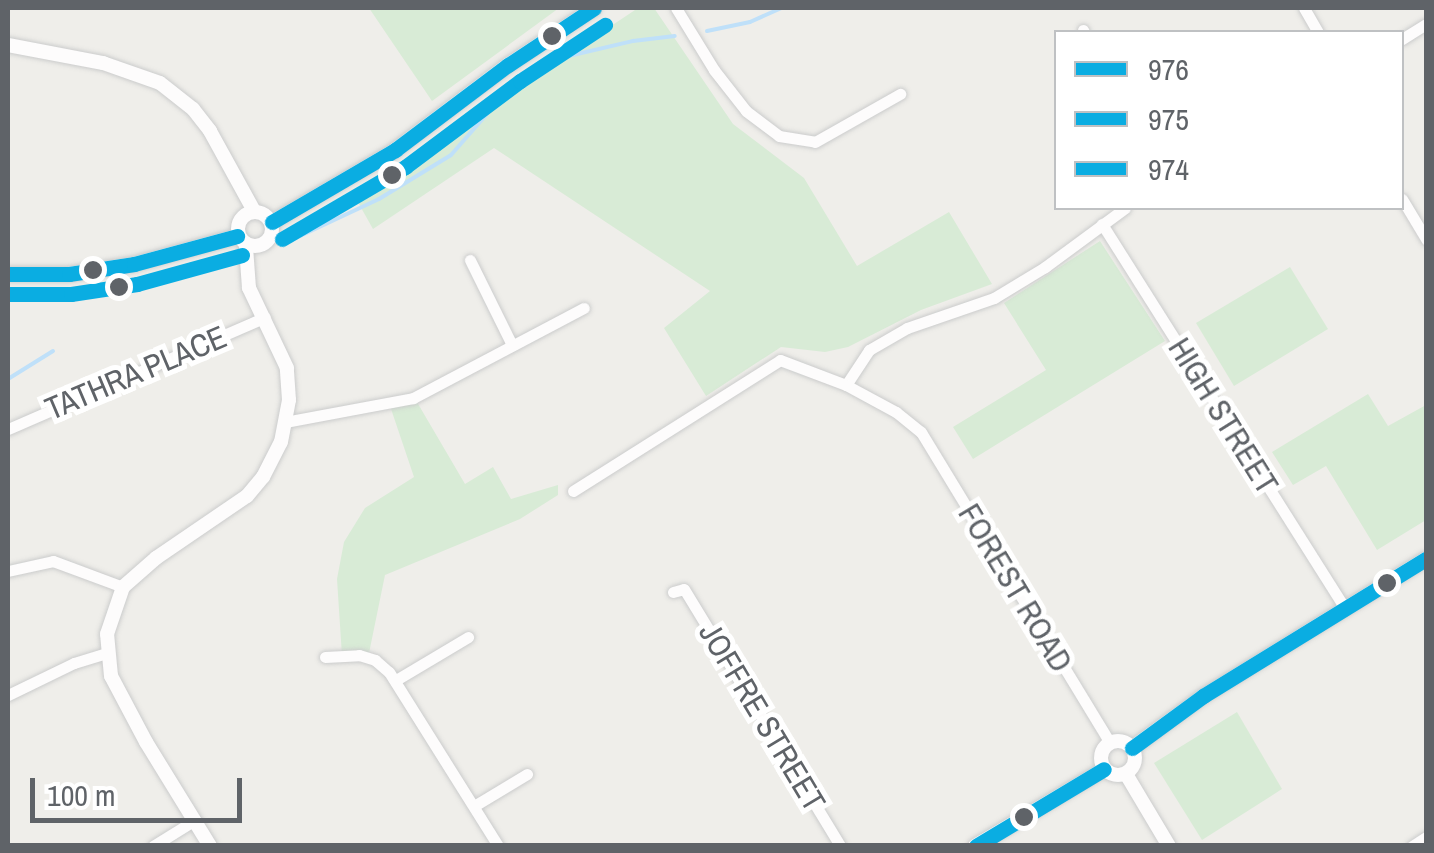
<!DOCTYPE html>
<html>
<head>
<meta charset="utf-8">
<style>
  body { margin:0 }
  #map { position:relative; width:1434px; height:853px; overflow:hidden; background:#efeeea; font-family:"Archivo Narrow",sans-serif }
  div>[style] { position:absolute }
  .green>* { inset:0; background:#d8ebd6 }
  .stream>* { height:4px; margin:-2px; padding:0 2px; transform-origin:2px; border-radius:2px; background:#bfe0f9 }
  .roads { filter:drop-shadow(0 0 2px #cbcccc) drop-shadow(0 0 2px #cbcccc) }
  .minor>* { height:11px; margin:-5.5px; padding:0 5.5px; transform-origin:5.5px; border-radius:5.5px; background:#fdfcfc }
  .tertiary>* { height:14px; margin:-7px; padding:0 7px; transform-origin:7px; border-radius:7px; background:#fdfcfc }
  .tertiary>.ring { margin:-7px; padding:0; box-sizing:content-box; background:none; border:14px solid #fdfcfc; border-radius:50% }
  .bus-1>* { height:15px; margin:-7.5px; padding:0 7.5px; transform-origin:7.5px; border-radius:7.5px; background:#0aade2 }
  .bus-2>* { height:15px; margin:-7.5px; padding:0 7.5px; transform-origin:7.5px; border-radius:7.5px; background:#0aade2 }
  .bus-3>* { height:15px; margin:-7.5px; padding:0 7.5px; transform-origin:7.5px; border-radius:7.5px; background:#0aade2 }
  .dots>* { width:28px; height:28px; translate:-50% -50%; box-sizing:border-box; border:5px solid #fff; border-radius:50% }
  span { translate:-50% -50%; white-space:nowrap; text-align:center; line-height:1.15; -webkit-text-stroke:10px #fff; paint-order:stroke }
  .street-label { font-size:32px; color:#5f6368 }
  .frame { position:absolute; inset:0; border:10px solid #5f6368; pointer-events:none }
  .legend { position:absolute; left:1054px; top:30px; width:350px; height:180px; box-sizing:border-box; background:#fff; border:2px solid #bfc1c3; margin:0; padding:12px 18px; list-style:none; font-size:30px; color:#5f6368 }
  .legend li { display:flex; align-items:center; gap:20px; height:50px }
  .legend b { width:50px; border:2px solid #bfc1c3 }
  .scale { position:absolute; left:30px; top:778px; width:212px; height:45px; box-sizing:border-box; border:5px solid #5f6368; border-top:0; padding-left:12px; font-size:30px; line-height:35px; white-space:nowrap; color:#5f6368; -webkit-text-stroke:8px #fff; paint-order:stroke }
</style>
</head>
<body>
<div id="map">
  <div class="green">
    <i style="clip-path:polygon(369px 8px,559px 8px,432px 101px)"></i>
    <i style="clip-path:polygon(638px 8px,654px 8px,733px 124px,804px 178px,857px 266px,949px 212px,992px 284px,921px 310px,848px 347px,825px 352px,781px 347px,706px 396px,664px 328px,710px 291px,494px 148px,373px 229px,355px 197px)"></i>
    <i style="clip-path:polygon(1100px 241px,1165px 341px,973px 459px,953px 427px,1046px 370px,1004px 303px)"></i>
    <i style="clip-path:polygon(1290px 267px,1328px 329px,1234px 386px,1196px 323px)"></i>
    <i style="clip-path:polygon(1368px 394px,1388px 426px,1426px 405px,1426px 520px,1377px 550px,1326px 466px,1293px 485px,1272px 452px)"></i>
    <i style="clip-path:polygon(414px 397px,465px 484px,493px 467px,511px 499px,558px 485px,558px 495px,520px 519px,385px 575px,368px 658px,342px 656px,337px 579px,344px 542px,365px 508px,414px 477px,389px 403px)"></i>
    <i style="clip-path:polygon(1237px 712px,1282px 789px,1202px 840px,1154px 763px)"></i>
  </div>
  <div class="stream">
    <i style="left:707px;top:31px;width:44px;rotate:-11.8deg"></i>
    <i style="left:750px;top:22px;width:35px;rotate:-24deg"></i>
    <i style="left:283px;top:244px;width:106px;rotate:-25.1deg"></i>
    <i style="left:379px;top:199px;width:84px;rotate:-31.4deg"></i>
    <i style="left:451px;top:155px;width:108px;rotate:-48.8deg"></i>
    <i style="left:522px;top:74px;width:20px;rotate:-33deg"></i>
    <i style="left:539px;top:63px;width:97px;rotate:-13.2deg"></i>
    <i style="left:633px;top:41px;width:42px;rotate:-6.8deg"></i>
    <i style="left:8px;top:379px;width:53px;rotate:-31.9deg"></i>
  </div>
  <div class="roads">
    <div class="minor">
      <i style="left:676px;top:8px;width:73px;rotate:58.5deg"></i>
      <i style="left:714px;top:70px;width:52px;rotate:52deg"></i>
      <i style="left:746px;top:111px;width:41px;rotate:37.1deg"></i>
      <i style="left:779px;top:136px;width:36px;rotate:9deg"></i>
      <i style="left:815px;top:142px;width:98px;rotate:-29.5deg"></i>
      <i style="left:1304px;top:8px;width:28px;rotate:60deg"></i>
      <i style="left:1083px;top:30px;width:2px;rotate:63deg"></i>
      <i style="left:1402px;top:39px;width:28px;rotate:-32deg"></i>
      <i style="left:1402px;top:199px;width:47px;rotate:59deg"></i>
      <i style="left:1102px;top:224px;width:454px;rotate:57.7deg"></i>
      <i style="left:470px;top:260px;width:95px;rotate:63.7deg"></i>
      <i style="left:846px;top:385px;width:42px;rotate:-56.7deg"></i>
      <i style="left:869px;top:350px;width:44px;rotate:-30.1deg"></i>
      <i style="left:907px;top:328px;width:92px;rotate:-19deg"></i>
      <i style="left:994px;top:298px;width:60px;rotate:-31.3deg"></i>
      <i style="left:1045px;top:267px;width:99px;rotate:-36.4deg"></i>
      <i style="left:285px;top:422px;width:130px;rotate:-10.6deg"></i>
      <i style="left:413px;top:398px;width:193px;rotate:-27.8deg"></i>
      <i style="left:8px;top:429px;width:280px;rotate:-23.5deg"></i>
      <i style="left:573px;top:491px;width:245px;rotate:-32.3deg"></i>
      <i style="left:780px;top:360px;width:71px;rotate:20.7deg"></i>
      <i style="left:846px;top:385px;width:57px;rotate:28.4deg"></i>
      <i style="left:896px;top:412px;width:32px;rotate:39deg"></i>
      <i style="left:921px;top:432px;width:364px;rotate:58.7deg"></i>
      <i style="left:8px;top:571px;width:46px;rotate:-12.5deg"></i>
      <i style="left:53px;top:561px;width:75px;rotate:20.4deg"></i>
      <i style="left:673px;top:592px;width:11px;rotate:-15deg"></i>
      <i style="left:684px;top:589px;width:301px;rotate:58.7deg"></i>
      <i style="left:325px;top:657px;width:34px;rotate:-3deg"></i>
      <i style="left:359px;top:655px;width:17px;rotate:17deg"></i>
      <i style="left:375px;top:660px;width:18px;rotate:41deg"></i>
      <i style="left:389px;top:672px;width:205px;rotate:57.9deg"></i>
      <i style="left:396px;top:680px;width:84px;rotate:-30.8deg"></i>
      <i style="left:8px;top:695px;width:73px;rotate:-25.9deg"></i>
      <i style="left:74px;top:663px;width:34px;rotate:-17deg"></i>
      <i style="left:474px;top:806px;width:62px;rotate:-31.1deg"></i>
      <i style="left:153px;top:846px;width:49px;rotate:-31.8deg"></i>
      <i style="left:1412px;top:846px;width:17px;rotate:-33deg"></i>
    </div>
    <div class="tertiary">
      <i style="left:8px;top:45px;width:97px;rotate:10.7deg"></i>
      <i style="left:103px;top:63px;width:60px;rotate:19.3deg"></i>
      <i style="left:160px;top:83px;width:42px;rotate:38.2deg"></i>
      <i style="left:193px;top:109px;width:28px;rotate:52deg"></i>
      <i style="left:210px;top:131px;width:91px;rotate:61.2deg"></i>
      <i class="ring" style="left:238px;top:212px;width:20px;height:20px"></i>
      <i style="left:272px;top:222px;width:143px;rotate:-30.3deg"></i>
      <i style="left:395px;top:150px;width:141px;rotate:-37deg"></i>
      <i style="left:508px;top:65px;width:103px;rotate:-33.5deg"></i>
      <i style="left:8px;top:274px;width:61px"></i>
      <i style="left:69px;top:274px;width:66px;rotate:-8.7deg"></i>
      <i style="left:134px;top:264px;width:107px;rotate:-15.2deg"></i>
      <i class="ring" style="left:1101px;top:741px;width:20px;height:20px"></i>
      <i style="left:1132px;top:748px;width:88px;rotate:-36.2deg"></i>
      <i style="left:1203px;top:696px;width:262px;rotate:-31.6deg"></i>
      <i style="left:1126px;top:774px;width:84px;rotate:59.2deg"></i>
      <i style="left:210px;top:846px;width:122px;rotate:-121.6deg"></i>
      <i style="left:146px;top:742px;width:75px;rotate:-117.9deg"></i>
      <i style="left:111px;top:676px;width:42px;rotate:-95.4deg"></i>
      <i style="left:107px;top:634px;width:50px;rotate:-71.2deg"></i>
      <i style="left:123px;top:587px;width:44px;rotate:-41.3deg"></i>
      <i style="left:156px;top:558px;width:110px;rotate:-34.3deg"></i>
      <i style="left:247px;top:496px;width:25px;rotate:-50deg"></i>
      <i style="left:263px;top:477px;width:39px;rotate:-63deg"></i>
      <i style="left:281px;top:442px;width:43px;rotate:-79.2deg"></i>
      <i style="left:289px;top:400px;width:32px;rotate:-94deg"></i>
      <i style="left:287px;top:368px;width:89px;rotate:-115.4deg"></i>
      <i style="left:249px;top:288px;width:41px;rotate:-94.2deg"></i>
      <i style="left:975px;top:846px;width:150px;rotate:-30.8deg"></i>
    </div>
  </div>
  <div class="bus-1">
    <i style="left:272px;top:222px;width:143px;rotate:-30.3deg"></i>
    <i style="left:395px;top:150px;width:141px;rotate:-37deg"></i>
    <i style="left:508px;top:65px;width:103px;rotate:-33.5deg"></i>
    <i style="left:8px;top:274px;width:61px"></i>
    <i style="left:69px;top:274px;width:66px;rotate:-8.7deg"></i>
    <i style="left:134px;top:264px;width:107px;rotate:-15.2deg"></i>
  </div>
  <div class="bus-2">
    <i style="left:282px;top:239px;width:143px;rotate:-30.3deg"></i>
    <i style="left:405px;top:167px;width:144px;rotate:-36.8deg"></i>
    <i style="left:520px;top:81px;width:102px;rotate:-33.4deg"></i>
    <i style="left:8px;top:294px;width:63px"></i>
    <i style="left:71px;top:294px;width:67px;rotate:-8.6deg"></i>
    <i style="left:137px;top:284px;width:109px;rotate:-15.4deg"></i>
  </div>
  <div class="bus-3">
    <i style="left:1132px;top:748px;width:88px;rotate:-36.2deg"></i>
    <i style="left:1203px;top:696px;width:262px;rotate:-31.6deg"></i>
    <i style="left:976px;top:846px;width:149px;rotate:-31deg"></i>
  </div>
  <div class="dots">
    <i style="left:552px;top:36px;background:#5f6368"></i>
    <i style="left:392px;top:175px;background:#5f6368"></i>
    <i style="left:93px;top:270px;background:#5f6368"></i>
    <i style="left:119px;top:287px;background:#5f6368"></i>
    <i style="left:1387px;top:583px;background:#5f6368"></i>
    <i style="left:1024px;top:817px;background:#5f6368"></i>
  </div>
  <div class="street-label">
    <span style="left:136px;top:373px;rotate:-23deg">TATHRA PLACE</span>
    <span style="left:1223px;top:416px;rotate:58deg">HIGH STREET</span>
    <span style="left:1015px;top:588px;rotate:59deg">FOREST ROAD</span>
    <span style="left:762px;top:717px;rotate:59deg">JOFFRE STREET</span>
  </div>
  <div class="frame"></div>
  <ul class="legend">
  <li><b style="height:12px;background:#0aade2"></b>976</li>
  <li><b style="height:12px;background:#0aade2"></b>975</li>
  <li><b style="height:12px;background:#0aade2"></b>974</li>
  </ul>
  <div class="scale">100 m</div>
</div>
</body>
</html>
